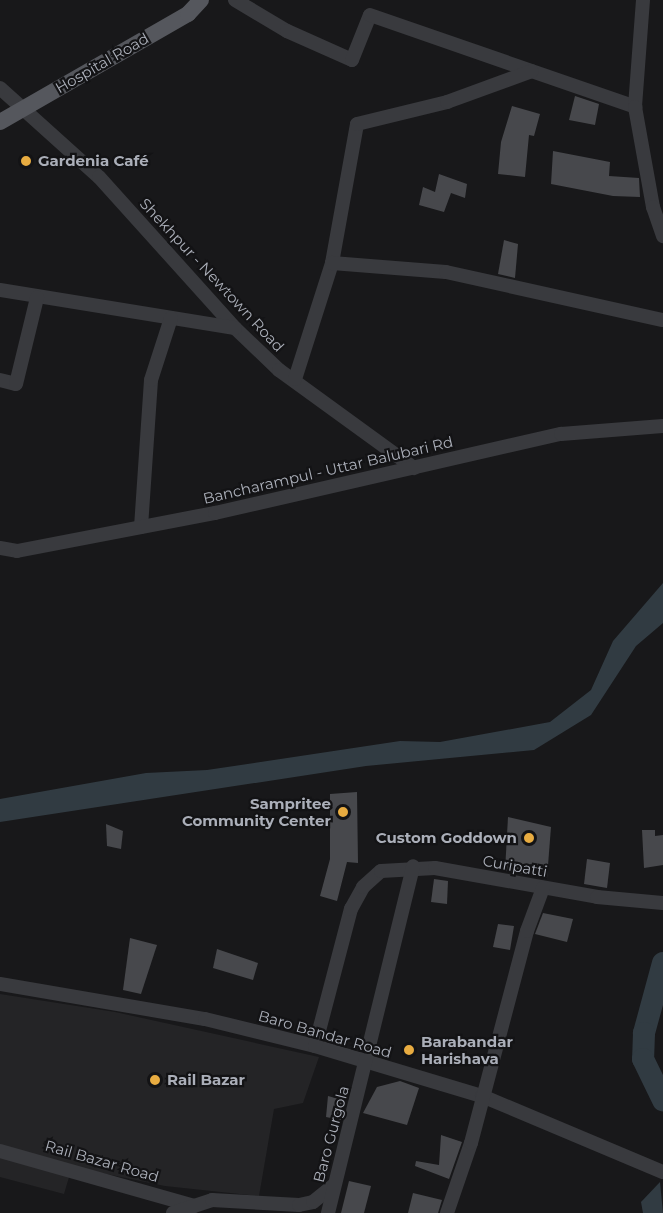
<!DOCTYPE html>
<html>
<head>
<meta charset="utf-8">
<style>
  body { margin:0 }
  #map { position:relative; width:663px; height:1213px; overflow:hidden; background:#18181a; font-family:Montserrat,sans-serif }
  div>[style] { position:absolute }
  .built>* { inset:0; background:#242426 }
  .water>* { inset:0; background:#313b42 }
  .river>* { height:22px; margin:-11px; padding:0 11px; transform-origin:11px; border-radius:11px; background:#313b42 }
  .building>* { inset:0; background:#47484c }
  .minor>* { height:14px; margin:-7px; padding:0 7px; transform-origin:7px; border-radius:7px; background:#393a3e }
  .major>* { height:16px; margin:-8px; padding:0 8px; transform-origin:8px; border-radius:8px; background:#55575d }
  .dots>* { width:16px; height:16px; translate:-50% -50%; box-sizing:border-box; border:3px solid #131315; border-radius:50% }
  span { translate:-50% -50%; white-space:nowrap; text-align:center; line-height:1.15; -webkit-text-stroke:4.5px #131315; paint-order:stroke }
  .street-label { font-size:15px; color:#abafb9 }
  .poi-label { font-size:15px; color:#abafb9; font-weight:700 }
  .left { translate:0 -50%; text-align:left }
  .right { translate:-100% -50%; text-align:right }
</style>
</head>
<body>
<div id="map">
  <div class="built">
    <i style="clip-path:polygon(0 994px,115px 1012px,319px 1057px,303px 1103px,274px 1109px,259px 1196px,165px 1186px,72px 1167px,64px 1194px,0 1177px)"></i>
  </div>
  <div class="water">
    <i style="clip-path:polygon(663px 583px,663px 623px,636px 646px,591px 715px,534px 750px,366px 766px,0 822px,0 799px,146px 773px,207px 770px,400px 741px,440px 742px,550px 722px,591px 690px,613px 641px)"></i>
    <i style="clip-path:polygon(660px 1182px,663px 1213px,643px 1213px,641px 1202px)"></i>
  </div>
  <div class="river">
    <i style="left:663px;top:963px;width:73px;rotate:105.2deg"></i>
    <i style="left:644px;top:1033px;width:26px;rotate:92deg"></i>
    <i style="left:643px;top:1059px;width:46px;rotate:64deg"></i>
  </div>
  <div class="building">
    <i style="clip-path:polygon(575px 96px,599px 104px,595px 125px,569px 120px)"></i>
    <i style="clip-path:polygon(512px 106px,540px 114px,534px 136px,529px 135px,525px 177px,498px 174px,501px 142px)"></i>
    <i style="clip-path:polygon(553px 151px,610px 162px,609px 176px,639px 178px,640px 197px,613px 196px,551px 184px)"></i>
    <i style="clip-path:polygon(439px 174px,467px 184px,465px 198px,451px 193px,444px 212px,419px 205px,423px 187px,435px 192px)"></i>
    <i style="clip-path:polygon(504px 240px,518px 244px,515px 278px,498px 274px)"></i>
    <i style="clip-path:polygon(357px 792px,358px 863px,347px 862px,337px 901px,320px 896px,330px 859px,330px 794px)"></i>
    <i style="clip-path:polygon(508px 817px,551px 827px,547px 878px,505px 871px)"></i>
    <i style="clip-path:polygon(106px 824px,123px 831px,121px 849px,107px 846px)"></i>
    <i style="clip-path:polygon(642px 830px,655px 830px,655px 836px,663px 835px,663px 865px,644px 868px)"></i>
    <i style="clip-path:polygon(587px 859px,610px 863px,607px 888px,584px 884px)"></i>
    <i style="clip-path:polygon(434px 879px,448px 881px,447px 904px,431px 902px)"></i>
    <i style="clip-path:polygon(543px 913px,573px 919px,567px 942px,535px 934px)"></i>
    <i style="clip-path:polygon(498px 924px,514px 926px,510px 950px,493px 947px)"></i>
    <i style="clip-path:polygon(130px 938px,157px 945px,141px 994px,123px 990px)"></i>
    <i style="clip-path:polygon(217px 949px,258px 963px,253px 980px,213px 968px)"></i>
    <i style="clip-path:polygon(400px 1081px,419px 1088px,407px 1125px,363px 1113px,377px 1087px)"></i>
    <i style="clip-path:polygon(328px 1096px,346px 1101px,341px 1120px,326px 1117px)"></i>
    <i style="clip-path:polygon(441px 1135px,462px 1142px,449px 1179px,415px 1166px,416px 1161px,439px 1165px)"></i>
    <i style="clip-path:polygon(349px 1181px,371px 1186px,364px 1213px,341px 1213px)"></i>
    <i style="clip-path:polygon(413px 1193px,442px 1200px,438px 1213px,408px 1213px)"></i>
  </div>
  <div class="minor">
    <i style="left:235px;top:0;width:61px;rotate:30.8deg"></i>
    <i style="left:287px;top:31px;width:71px;rotate:24deg"></i>
    <i style="left:352px;top:60px;width:48px;rotate:-68.2deg"></i>
    <i style="left:370px;top:15px;width:281px;rotate:19.1deg"></i>
    <i style="left:643px;top:0;width:107px;rotate:94.3deg"></i>
    <i style="left:635px;top:107px;width:102px;rotate:79.8deg"></i>
    <i style="left:653px;top:207px;width:31px;rotate:71deg"></i>
    <i style="left:0;top:88px;width:133px;rotate:42deg"></i>
    <i style="left:99px;top:177px;width:203px;rotate:48deg"></i>
    <i style="left:235px;top:328px;width:61px;rotate:43.7deg"></i>
    <i style="left:279px;top:370px;width:167px;rotate:36deg"></i>
    <i style="left:332px;top:263px;width:141px;rotate:-79.8deg"></i>
    <i style="left:357px;top:124px;width:93px;rotate:-13.7deg"></i>
    <i style="left:447px;top:102px;width:90px;rotate:-20deg"></i>
    <i style="left:0;top:290px;width:238px;rotate:9.2deg"></i>
    <i style="left:295px;top:379px;width:122px;rotate:-72.3deg"></i>
    <i style="left:332px;top:263px;width:114px;rotate:4.5deg"></i>
    <i style="left:446px;top:272px;width:222px;rotate:12.5deg"></i>
    <i style="left:0;top:380px;width:16px;rotate:14deg"></i>
    <i style="left:16px;top:384px;width:89px;rotate:-76.3deg"></i>
    <i style="left:141px;top:527px;width:147px;rotate:-86.1deg"></i>
    <i style="left:151px;top:380px;width:65px;rotate:-72.1deg"></i>
    <i style="left:0;top:548px;width:17px;rotate:10deg"></i>
    <i style="left:17px;top:551px;width:202px;rotate:-10.9deg"></i>
    <i style="left:215px;top:513px;width:355px;rotate:-12.9deg"></i>
    <i style="left:561px;top:434px;width:102px;rotate:-4.5deg"></i>
    <i style="left:0;top:984px;width:208px;rotate:9.7deg"></i>
    <i style="left:205px;top:1019px;width:113px;rotate:13.8deg"></i>
    <i style="left:315px;top:1046px;width:174px;rotate:16.7deg"></i>
    <i style="left:482px;top:1096px;width:196px;rotate:22.8deg"></i>
    <i style="left:315px;top:1046px;width:142px;rotate:-75.3deg"></i>
    <i style="left:351px;top:909px;width:25px;rotate:-61deg"></i>
    <i style="left:363px;top:887px;width:24px;rotate:-42deg"></i>
    <i style="left:381px;top:871px;width:54px;rotate:-3.2deg"></i>
    <i style="left:435px;top:868px;width:165px;rotate:10.1deg"></i>
    <i style="left:597px;top:897px;width:66px;rotate:5.2deg"></i>
    <i style="left:0;top:1151px;width:202px;rotate:15.8deg"></i>
    <i style="left:173px;top:1213px;width:41px;rotate:-18.4deg"></i>
    <i style="left:212px;top:1200px;width:87px;rotate:3.3deg"></i>
    <i style="left:299px;top:1205px;width:14px;rotate:-12deg"></i>
    <i style="left:313px;top:1202px;width:27px;rotate:-39deg"></i>
    <i style="left:328px;top:1213px;width:357px;rotate:-76.2deg"></i>
    <i style="left:447px;top:1213px;width:74px;rotate:-71.1deg"></i>
    <i style="left:471px;top:1143px;width:219px;rotate:-75.2deg"></i>
    <i style="left:527px;top:931px;width:46px;rotate:-69.6deg"></i>
  </div>
  <div class="major">
    <i style="left:0;top:122px;width:217px;rotate:-29.9deg"></i>
    <i style="left:188px;top:14px;width:19px;rotate:-47deg"></i>
  </div>
  <div class="dots">
    <i style="left:26px;top:161px;background:#e8ac41"></i>
    <i style="left:343px;top:812px;background:#e8ac41"></i>
    <i style="left:529px;top:838px;background:#e8ac41"></i>
    <i style="left:409px;top:1050px;background:#e8ac41"></i>
    <i style="left:155px;top:1080px;background:#e8ac41"></i>
  </div>
  <div class="street-label">
    <span style="left:102px;top:63px;rotate:-30deg">Hospital Road</span>
    <span style="left:212px;top:275px;rotate:47deg">Shekhpur - Newtown Road</span>
    <span style="left:328px;top:470px;rotate:-13deg">Bancharampul - Uttar Balubari Rd</span>
    <span style="left:515px;top:866px;rotate:10deg">Curipatti</span>
    <span style="left:325px;top:1034px;rotate:16deg">Baro Bandar Road</span>
    <span style="left:331px;top:1134px;rotate:-75deg">Baro Gurgola</span>
    <span style="left:102px;top:1161px;rotate:16deg">Rail Bazar Road</span>
  </div>
  <div class="poi-label">
    <span class="left" style="left:38px;top:161px">Gardenia Café</span>
    <span class="right" style="left:331px;top:812px">Sampritee<br>Community Center</span>
    <span class="right" style="left:517px;top:838px">Custom Goddown</span>
    <span class="left" style="left:421px;top:1050px">Barabandar<br>Harishava</span>
    <span class="left" style="left:167px;top:1080px">Rail Bazar</span>
  </div>
</div>
</body>
</html>
